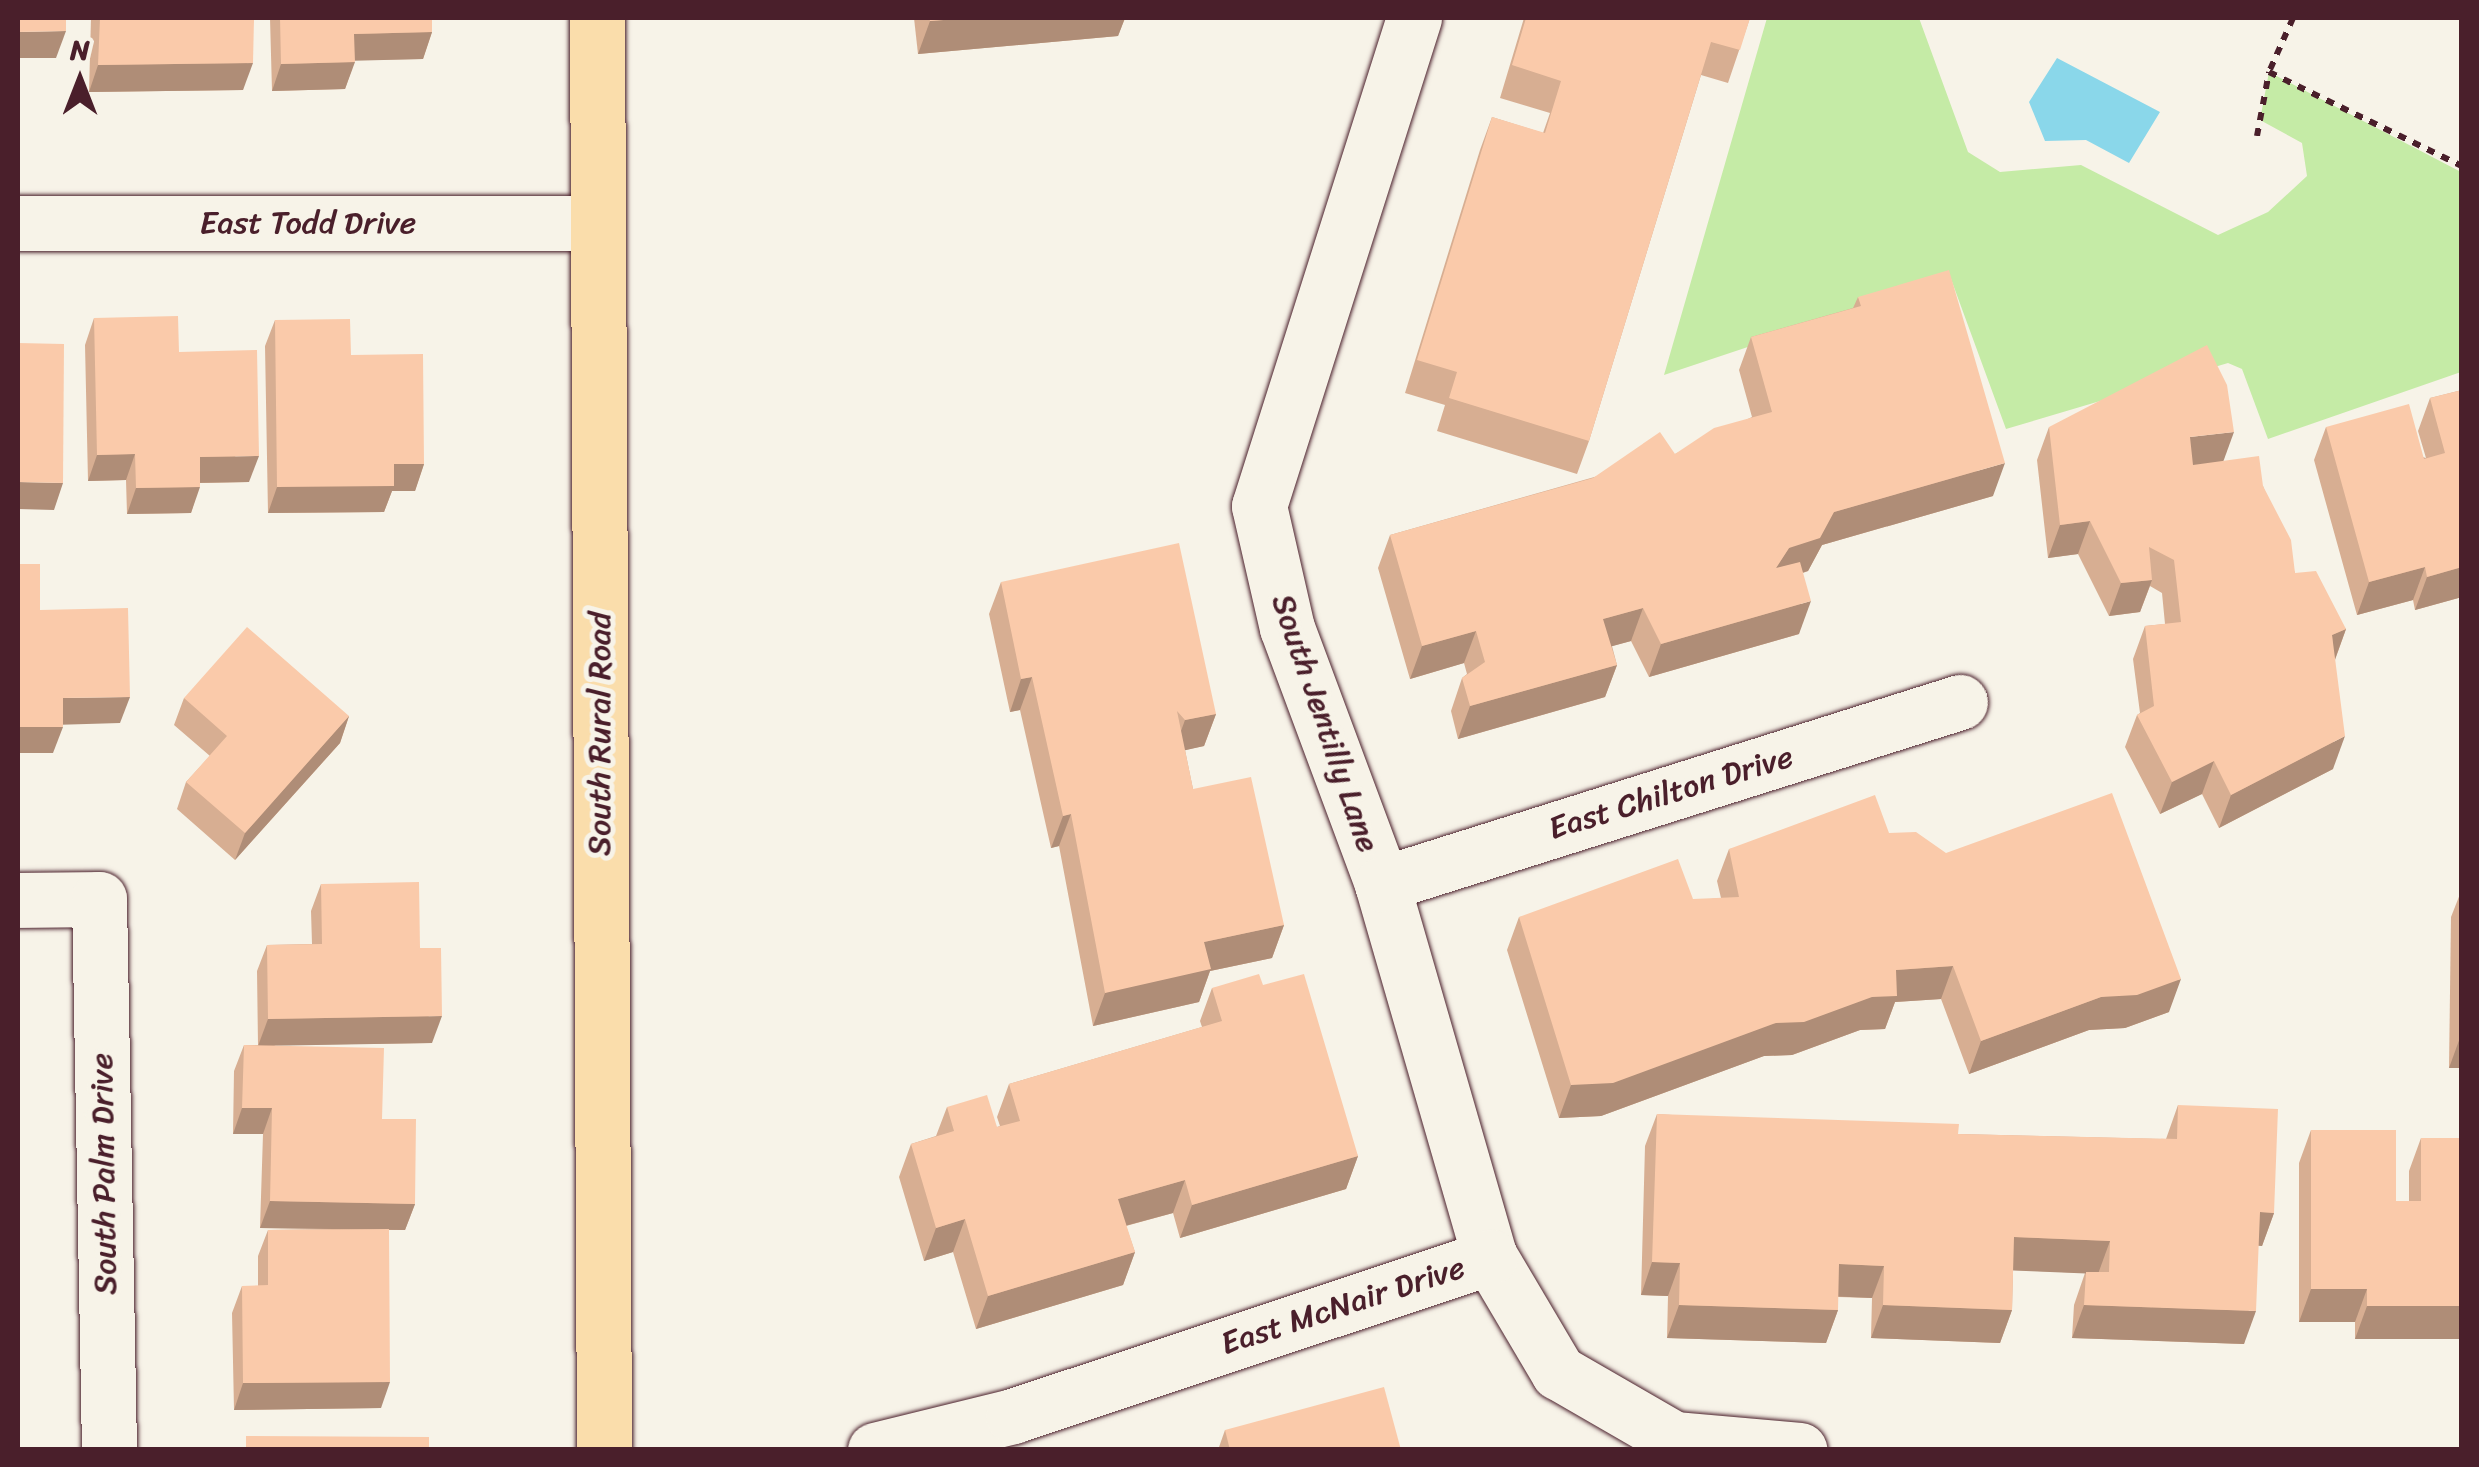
<!DOCTYPE html>
<html>
<head>
<meta charset="utf-8">
<style>
  body { margin:0 }
  #map { position:relative; width:2479px; height:1467px; overflow:hidden; background:#f7f3e8; font-family:Sriracha,sans-serif }
  div>[style] { position:absolute }
  .green>* { inset:0; background:#c5eba6 }
  .water>* { inset:0; background:#8ad7ea }
  .path>* { height:6px; margin-top:-3px; transform-origin:0; background:repeating-linear-gradient(90deg,#4a1f2b 0 8px,transparent 0 16px) }
  .roads { filter:drop-shadow(0 0 2px #4a1f2b) drop-shadow(0 0 2px #4a1f2b) }
  .minor>* { height:55px; margin:-27.5px; padding:0 27.5px; transform-origin:27.5px; border-radius:27.5px; background:#f7f3e8 }
  .major>* { height:55px; margin:-27.5px; padding:0 27.5px; transform-origin:27.5px; border-radius:27.5px; background:#faddab }
  .wall>* { inset:0; background:#d7ae92 }
  .shaded-wall>* { inset:0; background:#af8d77 }
  .building>* { inset:0; background:#facaaa }
  span { translate:-50% -50%; white-space:nowrap; text-align:center; line-height:1.15; -webkit-text-stroke:10px #f7f3e8; paint-order:stroke }
  .street-label { font-size:32px; color:#4a1f2b }
  .frame { position:absolute; inset:0; border:20px solid #4a1f2b; pointer-events:none }
  .north { position:absolute; left:30px; top:30px; width:100px; height:100px; -webkit-text-stroke:8px #f7f3e8; paint-order:stroke; rotate:0deg; font-size:28px; font-weight:700; line-height:40px; text-align:center; color:#4a1f2b }
  .north::after { content:''; display:block; margin:auto; width:35px; height:45px; background:#4a1f2b; clip-path:polygon(50% 0,100% 100%,50% 72%,0 100%) }
</style>
</head>
<body>
<div id="map">
  <div class="green">
    <i style="clip-path:polygon(1767px 18px,1919px 18px,1968px 152px,2000px 172px,2081px 165px,2218px 235px,2268px 212px,2307px 176px,2302px 143px,2260px 120px,2269px 72px,2461px 172px,2461px 372px,2268px 439px,2242px 369px,2228px 363px,2006px 429px,1951px 279px,1664px 375px)"></i>
  </div>
  <div class="water">
    <i style="clip-path:polygon(2057px 58px,2160px 112px,2129px 163px,2086px 140px,2045px 141px,2029px 102px)"></i>
  </div>
  <div class="path">
    <i style="left:2293px;top:18px;width:59px;rotate:114deg"></i>
    <i style="left:2269px;top:72px;width:215px;rotate:26deg"></i>
    <i style="left:2257px;top:136px;width:65px;rotate:-79.4deg"></i>
  </div>
  <div class="roads">
    <div class="minor">
      <i style="left:1414px;top:18px;width:512px;rotate:107.62deg"></i>
      <i style="left:1259px;top:506px;width:125px;rotate:77.1deg"></i>
      <i style="left:1287px;top:628px;width:273px;rotate:69.6deg"></i>
      <i style="left:1382px;top:884px;width:388px;rotate:73.9deg"></i>
      <i style="left:1490px;top:1257px;width:134px;rotate:59.4deg"></i>
      <i style="left:1558px;top:1372px;width:134px;rotate:30deg"></i>
      <i style="left:1674px;top:1439px;width:126px;rotate:5deg"></i>
      <i style="left:18px;top:223px;width:580px"></i>
      <i style="left:1382px;top:884px;width:606px;rotate:-17.48deg"></i>
      <i style="left:18px;top:900px;width:81px;rotate:-0.7deg"></i>
      <i style="left:99px;top:899px;width:551px;rotate:88.96deg"></i>
      <i style="left:875px;top:1450px;width:142px;rotate:-13.8deg"></i>
      <i style="left:1013px;top:1416px;width:503px;rotate:-18.43deg"></i>
    </div>
    <div class="major">
      <i style="left:597px;top:18px;width:1432px;rotate:89.72deg"></i>
    </div>
  </div>
  <div class="wall">
    <i style="clip-path:polygon(91px 18px,254px 18px,243px 90px,89px 92px)"></i>
    <i style="clip-path:polygon(270px 18px,432px 18px,432px 32px,423px 59px,355px 60px,345px 89px,272px 91px)"></i>
    <i style="clip-path:polygon(914px 18px,1125px 18px,1118px 36px,918px 54px)"></i>
    <i style="clip-path:polygon(1524px 18px,1750px 18px,1728px 83px,1701px 75px,1589px 441px,1577px 474px,1437px 431px,1445px 405px,1405px 393px,1480px 150px,1492px 117px,1543px 133px,1550px 113px,1500px 98px)"></i>
    <i style="clip-path:polygon(1858px 297px,1993px 496px,1822px 545px,1808px 571px,1803px 573px,1799px 634px,1649px 677px,1631px 641px,1612px 646px,1617px 665px,1605px 697px,1458px 739px,1451px 711px,1462px 678px,1467px 674px,1464px 663px,1410px 679px,1378px 568px,1390px 535px,1675px 454px,1752px 417px,1739px 370px,1751px 337px,1853px 308px)"></i>
    <i style="clip-path:polygon(94px 318px,179px 352px,249px 482px,200px 483px,191px 513px,127px 514px,126px 480px,88px 481px,85px 345px)"></i>
    <i style="clip-path:polygon(275px 320px,351px 355px,424px 464px,415px 491px,392px 491px,384px 512px,268px 513px,265px 346px)"></i>
    <i style="clip-path:polygon(2462px 390px,2462px 597px,2415px 610px,2413px 600px,2357px 615px,2314px 460px,2326px 427px,2426px 458px,2418px 431px,2430px 398px)"></i>
    <i style="clip-path:polygon(2049px 427px,2223px 461px,2263px 486px,2295px 573px,2346px 629px,2335px 660px,2333px 769px,2219px 828px,2202px 794px,2160px 814px,2125px 747px,2137px 715px,2140px 713px,2133px 659px,2145px 626px,2165px 624px,2162px 593px,2150px 586px,2140px 612px,2109px 616px,2078px 554px,2048px 558px,2037px 460px)"></i>
    <i style="clip-path:polygon(1001px 582px,1216px 714px,1204px 746px,1185px 750px,1193px 789px,1284px 925px,1272px 958px,1210px 971px,1199px 1002px,1093px 1026px,1059px 846px,1051px 848px,1020px 710px,1010px 712px,989px 614px)"></i>
    <i style="clip-path:polygon(184px 698px,349px 716px,340px 743px,235px 860px,177px 809px,186px 782px,210px 756px,174px 725px)"></i>
    <i style="clip-path:polygon(1889px 833px,2169px 1012px,2125px 1028px,2089px 1030px,1969px 1074px,1941px 999px,1895px 1002px,1885px 1029px,1860px 1030px,1792px 1055px,1764px 1056px,1601px 1116px,1559px 1118px,1507px 950px,1519px 917px,1721px 898px,1717px 881px,1729px 849px)"></i>
    <i style="clip-path:polygon(321px 884px,420px 948px,432px 1043px,274px 1045px,382px 1119px,415px 1204px,405px 1230px,389px 1230px,381px 1408px,234px 1410px,232px 1313px,242px 1286px,258px 1286px,258px 1256px,268px 1230px,334px 1229px,260px 1228px,263px 1134px,233px 1134px,234px 1071px,244px 1045px,258px 1045px,257px 971px,267px 945px,312px 944px,311px 911px)"></i>
    <i style="clip-path:polygon(2462px 889px,2462px 1068px,2449px 1068px,2451px 917px)"></i>
    <i style="clip-path:polygon(1263px 985px,1358px 1156px,1346px 1189px,1180px 1238px,1173px 1213px,1126px 1226px,1135px 1252px,1123px 1285px,976px 1329px,953px 1252px,924px 1261px,899px 1177px,911px 1144px,936px 1136px,947px 1107px,997px 1127px,1000px 1126px,997px 1117px,1009px 1084px,1202px 1027px,1200px 1021px,1212px 988px)"></i>
    <i style="clip-path:polygon(2178px 1105px,2274px 1213px,2262px 1246px,2258px 1245px,2244px 1344px,2072px 1338px,2074px 1305px,2085px 1273px,2013px 1270px,2012px 1310px,2000px 1343px,1871px 1338px,1872px 1298px,1838px 1297px,1838px 1310px,1826px 1343px,1667px 1338px,1668px 1296px,1641px 1295px,1645px 1146px,1657px 1114px,1958px 1134px,2166px 1139px)"></i>
    <i style="clip-path:polygon(2311px 1130px,2396px 1201px,2409px 1201px,2409px 1171px,2421px 1138px,2462px 1339px,2355px 1339px,2355px 1322px,2299px 1322px,2299px 1163px)"></i>
    <i style="clip-path:polygon(1225px 1430px,1401px 1450px,1218px 1450px)"></i>
  </div>
  <div class="shaded-wall">
    <i style="clip-path:polygon(970px 18px,1125px 18px,1118px 36px,918px 54px,930px 21px)"></i>
    <i style="clip-path:polygon(66px 31px,56px 58px,18px 58px,18px 32px)"></i>
    <i style="clip-path:polygon(432px 32px,423px 59px,344px 61px,354px 34px)"></i>
    <i style="clip-path:polygon(355px 62px,345px 89px,272px 91px,281px 64px)"></i>
    <i style="clip-path:polygon(253px 63px,243px 90px,89px 92px,98px 65px)"></i>
    <i style="clip-path:polygon(2234px 432px,2222px 465px,2178px 470px,2190px 437px)"></i>
    <i style="clip-path:polygon(135px 454px,126px 480px,88px 481px,97px 455px)"></i>
    <i style="clip-path:polygon(259px 456px,249px 482px,190px 483px,200px 457px)"></i>
    <i style="clip-path:polygon(2005px 463px,1993px 496px,1822px 545px,1808px 571px,1777px 580px,1776px 568px,1789px 548px,1834px 512px)"></i>
    <i style="clip-path:polygon(394px 464px,424px 464px,415px 491px,392px 491px,384px 512px,268px 513px,277px 487px)"></i>
    <i style="clip-path:polygon(18px 482px,63px 483px,54px 510px,18px 509px)"></i>
    <i style="clip-path:polygon(200px 487px,191px 513px,127px 514px,136px 488px)"></i>
    <i style="clip-path:polygon(2090px 521px,2078px 554px,2048px 558px,2060px 525px)"></i>
    <i style="clip-path:polygon(2425px 567px,2413px 600px,2357px 615px,2369px 582px)"></i>
    <i style="clip-path:polygon(2462px 567px,2462px 597px,2415px 610px,2427px 577px)"></i>
    <i style="clip-path:polygon(2152px 580px,2140px 612px,2109px 616px,2121px 583px)"></i>
    <i style="clip-path:polygon(1811px 601px,1799px 634px,1649px 677px,1661px 644px)"></i>
    <i style="clip-path:polygon(1643px 608px,1631px 641px,1591px 652px,1603px 619px)"></i>
    <i style="clip-path:polygon(2346px 629px,2334px 662px,2332px 635px)"></i>
    <i style="clip-path:polygon(1476px 631px,1464px 663px,1410px 679px,1422px 646px)"></i>
    <i style="clip-path:polygon(1617px 665px,1605px 697px,1458px 739px,1470px 706px)"></i>
    <i style="clip-path:polygon(1032px 677px,1020px 710px,1010px 712px,1021px 679px)"></i>
    <i style="clip-path:polygon(130px 697px,120px 723px,53px 725px,63px 698px)"></i>
    <i style="clip-path:polygon(1216px 714px,1204px 746px,1173px 753px,1185px 720px)"></i>
    <i style="clip-path:polygon(349px 716px,340px 743px,235px 860px,245px 833px)"></i>
    <i style="clip-path:polygon(18px 727px,63px 727px,53px 753px,18px 753px)"></i>
    <i style="clip-path:polygon(2345px 736px,2333px 769px,2219px 828px,2231px 795px)"></i>
    <i style="clip-path:polygon(2214px 761px,2202px 794px,2160px 814px,2172px 782px)"></i>
    <i style="clip-path:polygon(1071px 814px,1059px 846px,1051px 848px,1063px 816px)"></i>
    <i style="clip-path:polygon(1284px 925px,1272px 958px,1210px 971px,1199px 1002px,1093px 1026px,1105px 993px,1204px 942px)"></i>
    <i style="clip-path:polygon(1953px 966px,1941px 999px,1895px 1002px,1885px 1029px,1860px 1030px,1792px 1055px,1764px 1056px,1601px 1116px,1559px 1118px,1571px 1085px,1896px 970px)"></i>
    <i style="clip-path:polygon(2181px 979px,2169px 1012px,2125px 1028px,2089px 1030px,1969px 1074px,1981px 1041px,2101px 997px)"></i>
    <i style="clip-path:polygon(442px 1016px,432px 1043px,258px 1046px,268px 1019px)"></i>
    <i style="clip-path:polygon(2461px 1035px,2462px 1068px,2449px 1068px)"></i>
    <i style="clip-path:polygon(242px 1108px,272px 1108px,263px 1134px,233px 1134px)"></i>
    <i style="clip-path:polygon(1358px 1156px,1346px 1189px,1180px 1238px,1192px 1205px)"></i>
    <i style="clip-path:polygon(1185px 1180px,1173px 1213px,1106px 1231px,1118px 1199px)"></i>
    <i style="clip-path:polygon(270px 1201px,415px 1204px,405px 1230px,260px 1228px)"></i>
    <i style="clip-path:polygon(2260px 1212px,2274px 1213px,2262px 1246px,2248px 1245px)"></i>
    <i style="clip-path:polygon(965px 1219px,953px 1252px,924px 1261px,936px 1228px)"></i>
    <i style="clip-path:polygon(2014px 1237px,2110px 1241px,2098px 1274px,2002px 1270px)"></i>
    <i style="clip-path:polygon(1135px 1252px,1123px 1285px,976px 1329px,988px 1296px)"></i>
    <i style="clip-path:polygon(1652px 1262px,1680px 1263px,1668px 1296px,1641px 1295px)"></i>
    <i style="clip-path:polygon(1839px 1264px,1884px 1266px,1872px 1298px,1827px 1296px)"></i>
    <i style="clip-path:polygon(2311px 1289px,2367px 1289px,2355px 1322px,2299px 1322px)"></i>
    <i style="clip-path:polygon(1679px 1305px,1838px 1310px,1826px 1343px,1667px 1338px)"></i>
    <i style="clip-path:polygon(1883px 1305px,2012px 1310px,2000px 1343px,1871px 1338px)"></i>
    <i style="clip-path:polygon(2084px 1305px,2256px 1311px,2244px 1344px,2072px 1338px)"></i>
    <i style="clip-path:polygon(2367px 1306px,2462px 1306px,2462px 1339px,2355px 1339px)"></i>
    <i style="clip-path:polygon(390px 1382px,381px 1408px,234px 1410px,243px 1383px)"></i>
  </div>
  <div class="building">
    <i style="clip-path:polygon(18px 18px,66px 18px,66px 31px,18px 32px)"></i>
    <i style="clip-path:polygon(100px 18px,254px 18px,253px 63px,98px 65px)"></i>
    <i style="clip-path:polygon(280px 18px,432px 18px,432px 32px,354px 34px,355px 62px,281px 64px)"></i>
    <i style="clip-path:polygon(929px 18px,970px 18px,930px 21px)"></i>
    <i style="clip-path:polygon(1526px 18px,1750px 18px,1740px 50px,1711px 42px,1589px 441px,1449px 398px,1457px 372px,1417px 360px,1492px 117px,1545px 133px,1561px 81px,1512px 65px)"></i>
    <i style="clip-path:polygon(1949px 270px,2005px 463px,1834px 512px,1820px 538px,1789px 548px,1776px 568px,1800px 562px,1811px 601px,1661px 644px,1643px 608px,1603px 619px,1617px 665px,1470px 706px,1462px 678px,1485px 662px,1476px 631px,1422px 646px,1390px 535px,1593px 478px,1660px 432px,1675px 454px,1714px 428px,1772px 412px,1751px 337px,1861px 306px,1858px 297px)"></i>
    <i style="clip-path:polygon(178px 316px,179px 352px,257px 350px,259px 456px,200px 457px,200px 487px,136px 488px,135px 454px,97px 455px,94px 318px)"></i>
    <i style="clip-path:polygon(350px 319px,351px 355px,423px 354px,424px 464px,394px 464px,394px 486px,277px 487px,275px 320px)"></i>
    <i style="clip-path:polygon(18px 343px,64px 344px,63px 483px,18px 482px)"></i>
    <i style="clip-path:polygon(2207px 345px,2227px 385px,2234px 432px,2190px 437px,2193px 465px,2259px 456px,2263px 486px,2291px 540px,2295px 573px,2316px 571px,2346px 629px,2332px 635px,2345px 736px,2231px 795px,2214px 761px,2172px 782px,2137px 715px,2154px 706px,2145px 626px,2181px 622px,2174px 560px,2149px 547px,2152px 580px,2121px 583px,2090px 521px,2060px 525px,2049px 427px)"></i>
    <i style="clip-path:polygon(2462px 390px,2462px 567px,2427px 577px,2425px 567px,2369px 582px,2326px 427px,2409px 404px,2424px 459px,2445px 453px,2430px 398px)"></i>
    <i style="clip-path:polygon(1179px 543px,1216px 714px,1185px 720px,1177px 711px,1193px 789px,1251px 777px,1284px 925px,1204px 942px,1211px 969px,1105px 993px,1071px 814px,1063px 816px,1032px 677px,1021px 679px,1001px 582px)"></i>
    <i style="clip-path:polygon(18px 564px,40px 564px,40px 610px,128px 608px,130px 697px,63px 698px,63px 727px,18px 727px)"></i>
    <i style="clip-path:polygon(247px 627px,349px 716px,245px 833px,186px 782px,227px 736px,184px 698px)"></i>
    <i style="clip-path:polygon(2112px 793px,2181px 979px,2137px 995px,2101px 997px,1981px 1041px,1953px 966px,1896px 970px,1897px 996px,1872px 997px,1804px 1022px,1776px 1023px,1613px 1083px,1571px 1085px,1519px 917px,1678px 859px,1693px 899px,1739px 897px,1729px 849px,1875px 795px,1889px 833px,1916px 832px,1946px 853px)"></i>
    <i style="clip-path:polygon(419px 882px,420px 948px,441px 948px,442px 1016px,268px 1019px,267px 945px,322px 944px,321px 884px)"></i>
    <i style="clip-path:polygon(1259px 974px,1263px 985px,1304px 974px,1358px 1156px,1192px 1205px,1185px 1180px,1118px 1199px,1135px 1252px,988px 1296px,965px 1219px,936px 1228px,911px 1144px,954px 1131px,947px 1107px,987px 1095px,997px 1127px,1020px 1121px,1009px 1084px,1222px 1021px,1212px 988px)"></i>
    <i style="clip-path:polygon(244px 1045px,384px 1048px,382px 1119px,416px 1119px,415px 1204px,270px 1201px,272px 1108px,242px 1108px)"></i>
    <i style="clip-path:polygon(2178px 1105px,2278px 1109px,2274px 1213px,2260px 1212px,2256px 1311px,2084px 1305px,2086px 1272px,2109px 1272px,2110px 1241px,2014px 1237px,2012px 1310px,1883px 1305px,1884px 1266px,1839px 1264px,1838px 1310px,1679px 1305px,1680px 1263px,1652px 1262px,1657px 1114px,1959px 1124px,1958px 1134px,2177px 1139px)"></i>
    <i style="clip-path:polygon(2311px 1130px,2396px 1130px,2396px 1201px,2421px 1201px,2421px 1138px,2462px 1138px,2462px 1306px,2367px 1306px,2367px 1289px,2311px 1289px)"></i>
    <i style="clip-path:polygon(389px 1229px,390px 1382px,243px 1383px,242px 1286px,268px 1285px,268px 1230px)"></i>
    <i style="clip-path:polygon(1384px 1387px,1401px 1450px,1230px 1450px,1225px 1430px)"></i>
    <i style="clip-path:polygon(246px 1436px,429px 1437px,429px 1450px,246px 1450px)"></i>
  </div>
  <div class="street-label">
    <span style="left:308px;top:223px">East Todd Drive</span>
    <span style="left:1325px;top:723px;rotate:71deg">South Jentilly Lane</span>
    <span style="left:600px;top:734px;rotate:-90deg">South Rural Road</span>
    <span style="left:1671px;top:793px;rotate:-17deg">East Chilton Drive</span>
    <span style="left:104px;top:1174px;rotate:-91deg">South Palm Drive</span>
    <span style="left:1343px;top:1306px;rotate:-18deg">East McNair Drive</span>
  </div>
  <div class="frame"></div>
  <div class="north">N</div>
</div>
</body>
</html>
